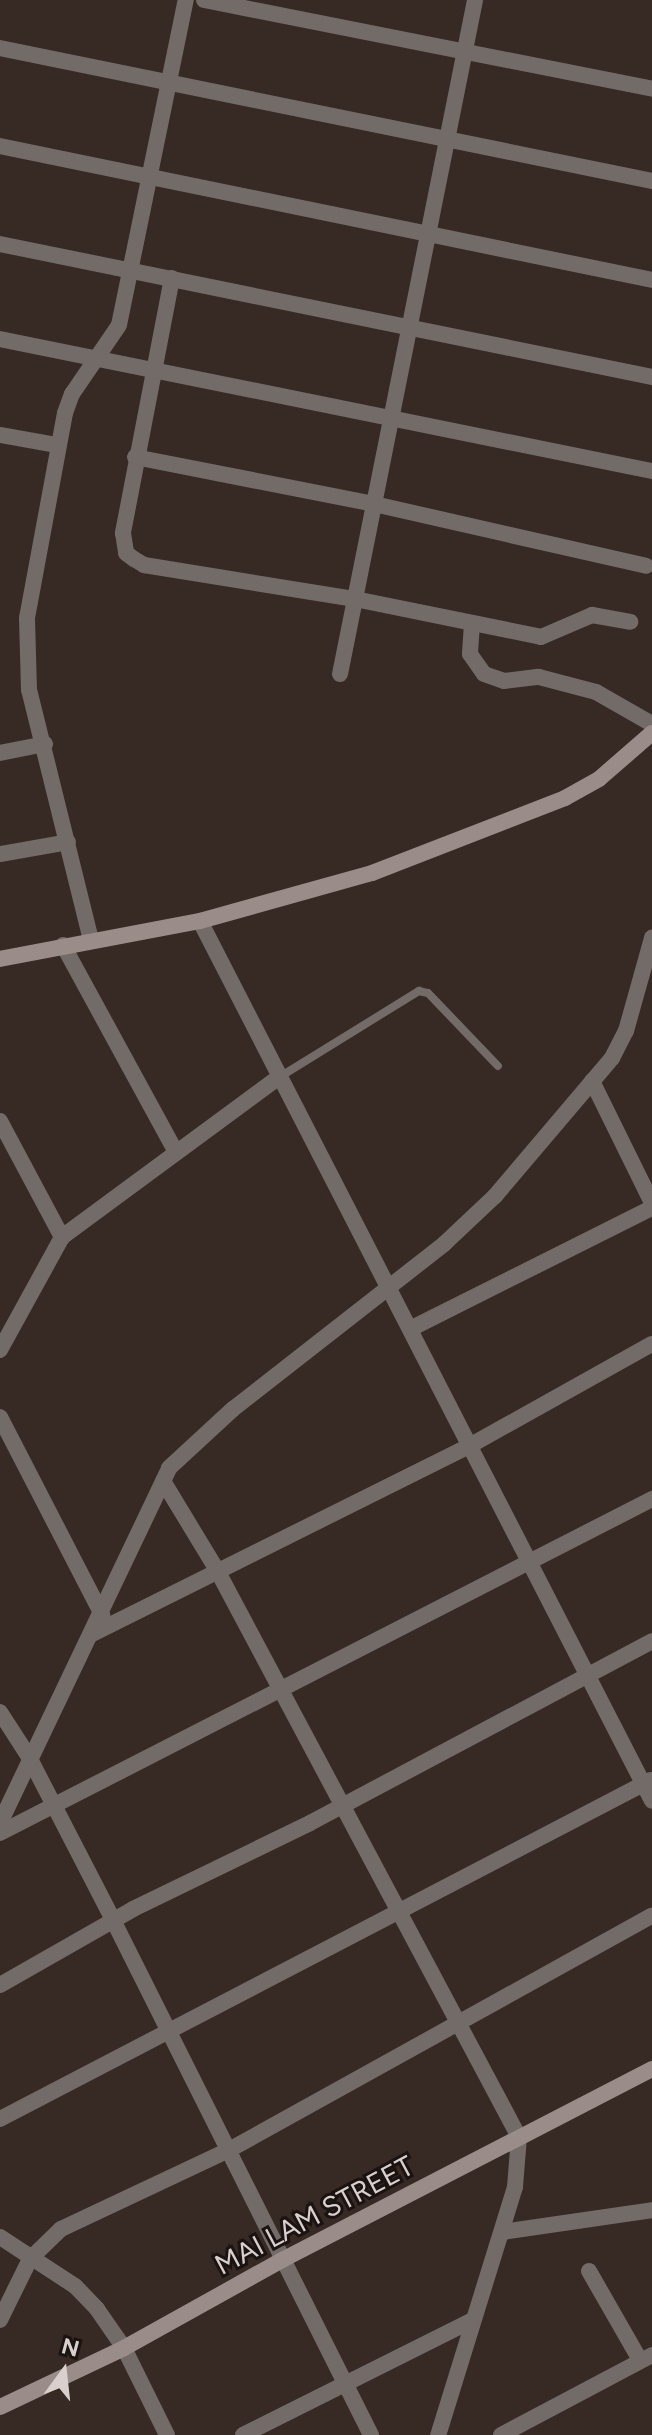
<!DOCTYPE html>
<html>
<head>
<meta charset="utf-8">
<style>
  body { margin:0 }
  #map { position:relative; width:652px; height:2435px; overflow:hidden; background:#372924; font-family:Figtree,sans-serif }
  div>[style] { position:absolute }
  .lane>* { height:8px; margin:-4px; padding:0 4px; transform-origin:4px; border-radius:4px; background:#736b68 }
  .street>* { height:16px; margin:-8px; padding:0 8px; transform-origin:8px; border-radius:8px; background:#736b68 }
  .secondary>* { height:16px; margin:-8px; padding:0 8px; transform-origin:8px; border-radius:8px; background:#9a8d89 }
  span { translate:-50% -50%; white-space:nowrap; text-align:center; line-height:1.15; -webkit-text-stroke:6px #1a1311; paint-order:stroke }
  .street-label { font-size:28px; color:#d9cfcc }
  .north { position:absolute; left:24px; top:2331px; width:80px; height:80px; -webkit-text-stroke:6px #1a1311; paint-order:stroke; rotate:15deg; font-size:22px; font-weight:700; line-height:32px; text-align:center; color:#d9cfcc }
  .north::after { content:''; display:block; margin:auto; width:28px; height:36px; background:#d9cfcc; clip-path:polygon(50% 0,100% 100%,50% 72%,0 100%) }
</style>
</head>
<body>
<div id="map">
  <div class="lane">
    <i style="left:278px;top:1078px;width:166px;rotate:-31.7deg"></i>
    <i style="left:419px;top:991px;width:9px;rotate:13deg"></i>
    <i style="left:428px;top:993px;width:101px;rotate:46.2deg"></i>
  </div>
  <div class="street">
    <i style="left:204px;top:0;width:457px;rotate:11.2deg"></i>
    <i style="left:0;top:48px;width:665px;rotate:11.53deg"></i>
    <i style="left:0;top:146px;width:666px;rotate:11.61deg"></i>
    <i style="left:0;top:244px;width:665px;rotate:11.53deg"></i>
    <i style="left:172px;top:278px;width:260px;rotate:100.9deg"></i>
    <i style="left:123px;top:533px;width:20px;rotate:81deg"></i>
    <i style="left:126px;top:553px;width:10px;rotate:37deg"></i>
    <i style="left:134px;top:559px;width:12px;rotate:31deg"></i>
    <i style="left:144px;top:565px;width:214px;rotate:9.2deg"></i>
    <i style="left:355px;top:599px;width:190px;rotate:11.5deg"></i>
    <i style="left:541px;top:637px;width:56px;rotate:-23.3deg"></i>
    <i style="left:592px;top:615px;width:39px;rotate:10deg"></i>
    <i style="left:0;top:339px;width:665px;rotate:11.45deg"></i>
    <i style="left:0;top:435px;width:58px;rotate:10deg"></i>
    <i style="left:135px;top:457px;width:244px;rotate:11.1deg"></i>
    <i style="left:374px;top:504px;width:279px;rotate:12.8deg"></i>
    <i style="left:472px;top:624px;width:30px;rotate:94deg"></i>
    <i style="left:470px;top:654px;width:24px;rotate:55deg"></i>
    <i style="left:484px;top:674px;width:21px;rotate:19deg"></i>
    <i style="left:504px;top:681px;width:35px;rotate:-7deg"></i>
    <i style="left:539px;top:677px;width:59px;rotate:14.7deg"></i>
    <i style="left:596px;top:692px;width:64px;rotate:29.7deg"></i>
    <i style="left:340px;top:674px;width:687px;rotate:-78.67deg"></i>
    <i style="left:0;top:753px;width:46px;rotate:-11.3deg"></i>
    <i style="left:0;top:854px;width:69px;rotate:-10deg"></i>
    <i style="left:200px;top:921px;width:989px;rotate:62.81deg"></i>
    <i style="left:91px;top:940px;width:258px;rotate:-103.9deg"></i>
    <i style="left:29px;top:690px;width:72px;rotate:-91.6deg"></i>
    <i style="left:27px;top:618px;width:208px;rotate:-79.5deg"></i>
    <i style="left:65px;top:413px;width:20px;rotate:-70deg"></i>
    <i style="left:72px;top:394px;width:83px;rotate:-55.7deg"></i>
    <i style="left:119px;top:325px;width:332px;rotate:-78.4deg"></i>
    <i style="left:63px;top:945px;width:234px;rotate:61.4deg"></i>
    <i style="left:592px;top:1081px;width:136px;rotate:63.8deg"></i>
    <i style="left:0;top:1121px;width:132px;rotate:61.9deg"></i>
    <i style="left:412px;top:1328px;width:268px;rotate:-26.6deg"></i>
    <i style="left:0;top:1350px;width:129px;rotate:-61.2deg"></i>
    <i style="left:62px;top:1237px;width:268px;rotate:-36.4deg"></i>
    <i style="left:0;top:1417px;width:223px;rotate:62.7deg"></i>
    <i style="left:163px;top:1481px;width:104px;rotate:58.8deg"></i>
    <i style="left:217px;top:1570px;width:642px;rotate:61.96deg"></i>
    <i style="left:519px;top:2137px;width:50px;rotate:94.6deg"></i>
    <i style="left:515px;top:2187px;width:260px;rotate:107.2deg"></i>
    <i style="left:92px;top:1634px;width:424px;rotate:-26.5deg"></i>
    <i style="left:471px;top:1445px;width:207px;rotate:-29.2deg"></i>
    <i style="left:0;top:1712px;width:54px;rotate:57.2deg"></i>
    <i style="left:29px;top:1757px;width:186px;rotate:62.7deg"></i>
    <i style="left:114px;top:1922px;width:574px;rotate:63.39deg"></i>
    <i style="left:0;top:1823px;width:393px;rotate:-64.5deg"></i>
    <i style="left:169px;top:1468px;width:87px;rotate:-42.7deg"></i>
    <i style="left:233px;top:1409px;width:268px;rotate:-38deg"></i>
    <i style="left:444px;top:1244px;width:70px;rotate:-43.3deg"></i>
    <i style="left:495px;top:1196px;width:181px;rotate:-49.7deg"></i>
    <i style="left:612px;top:1058px;width:30px;rotate:-63deg"></i>
    <i style="left:626px;top:1031px;width:97px;rotate:-74.4deg"></i>
    <i style="left:0;top:1833px;width:733px;rotate:-27.12deg"></i>
    <i style="left:0;top:1985px;width:153px;rotate:-29.7deg"></i>
    <i style="left:133px;top:1909px;width:197px;rotate:-25.9deg"></i>
    <i style="left:310px;top:1823px;width:387px;rotate:-28deg"></i>
    <i style="left:0;top:2119px;width:734px;rotate:-27.51deg"></i>
    <i style="left:502px;top:2232px;width:152px;rotate:-8.3deg"></i>
    <i style="left:0;top:2237px;width:90px;rotate:33.2deg"></i>
    <i style="left:75px;top:2286px;width:32px;rotate:46deg"></i>
    <i style="left:97px;top:2309px;width:47px;rotate:55.3deg"></i>
    <i style="left:124px;top:2348px;width:97px;rotate:63.7deg"></i>
    <i style="left:589px;top:2271px;width:103px;rotate:60.2deg"></i>
    <i style="left:0;top:2320px;width:68px;rotate:-63.8deg"></i>
    <i style="left:30px;top:2259px;width:43px;rotate:-44.1deg"></i>
    <i style="left:61px;top:2229px;width:186px;rotate:-25.2deg"></i>
    <i style="left:229px;top:2150px;width:483px;rotate:-29deg"></i>
    <i style="left:243px;top:2435px;width:255px;rotate:-26.6deg"></i>
    <i style="left:501px;top:2435px;width:171px;rotate:-27.9deg"></i>
  </div>
  <div class="secondary">
    <i style="left:0;top:959px;width:204px;rotate:-10.8deg"></i>
    <i style="left:200px;top:921px;width:179px;rotate:-15.6deg"></i>
    <i style="left:372px;top:873px;width:207px;rotate:-21.2deg"></i>
    <i style="left:565px;top:798px;width:39px;rotate:-29deg"></i>
    <i style="left:599px;top:779px;width:70px;rotate:-41deg"></i>
    <i style="left:0;top:2407px;width:137px;rotate:-25.4deg"></i>
    <i style="left:124px;top:2348px;width:183px;rotate:-29.1deg"></i>
    <i style="left:284px;top:2259px;width:414px;rotate:-27.3deg"></i>
  </div>
  <div class="street-label">
    <span style="left:314px;top:2215px;rotate:-28deg">MAI LAM STREET</span>
  </div>
  <div class="north">N</div>
</div>
</body>
</html>
